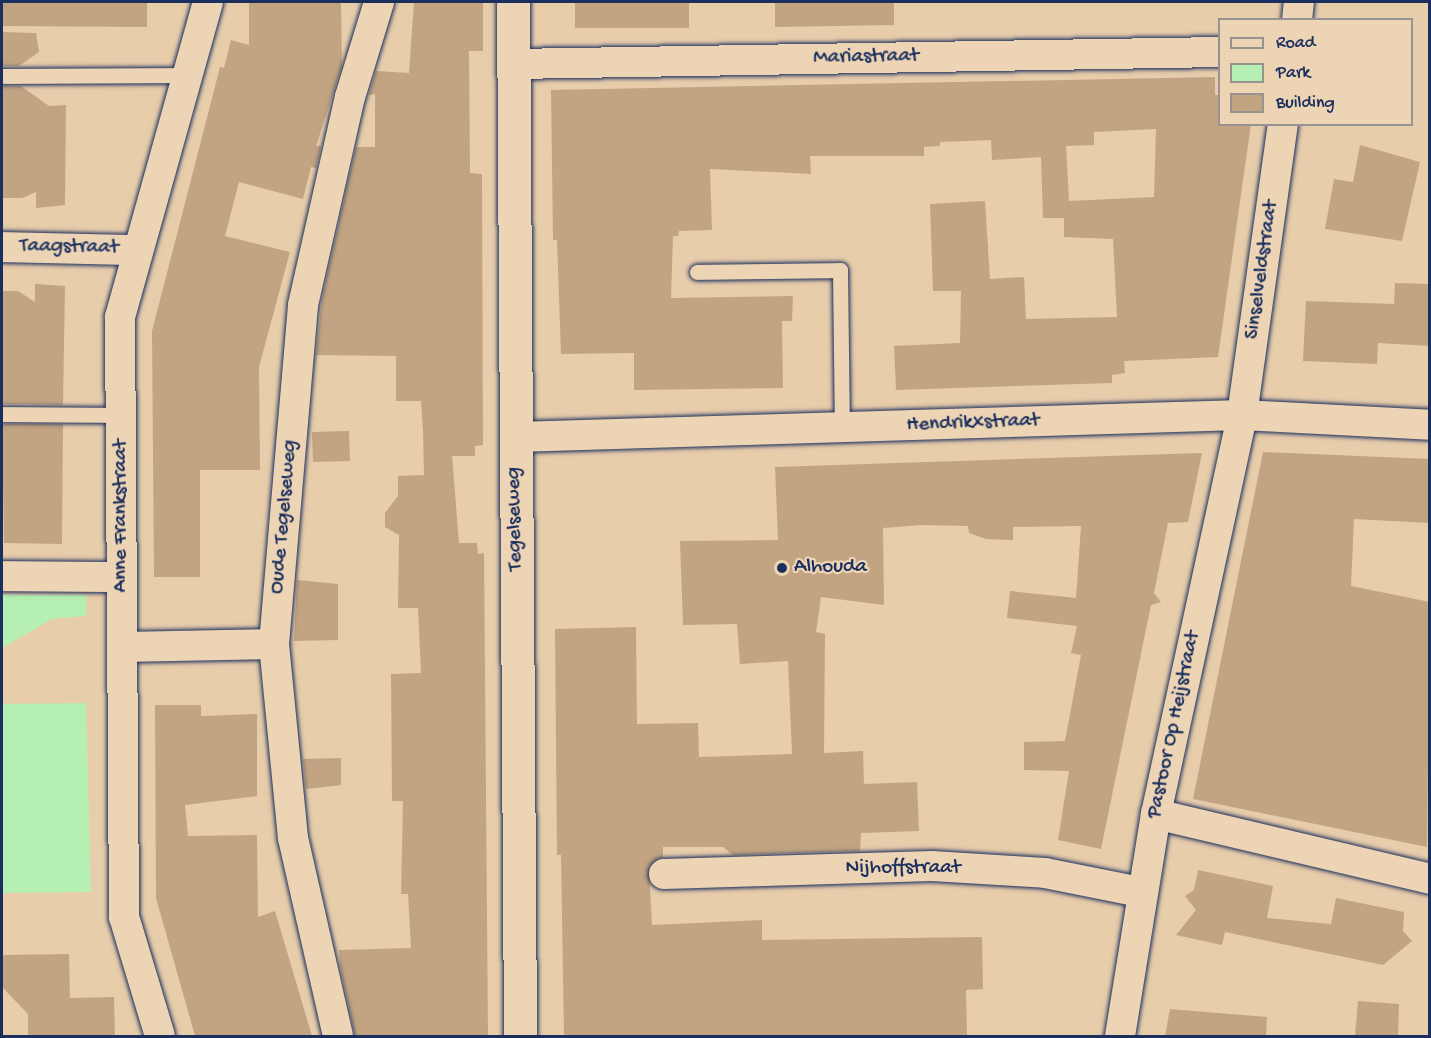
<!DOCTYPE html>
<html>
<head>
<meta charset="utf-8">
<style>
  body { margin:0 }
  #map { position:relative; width:1431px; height:1038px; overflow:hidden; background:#e8cdab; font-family:"Gochi Hand",sans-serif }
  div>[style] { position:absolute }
  .green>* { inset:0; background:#b6efb2 }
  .building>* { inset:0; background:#c2a482 }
  .roads { filter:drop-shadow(0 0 2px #1b2f5e) drop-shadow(0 0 2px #1b2f5e) }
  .service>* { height:15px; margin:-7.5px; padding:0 7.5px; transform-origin:7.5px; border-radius:7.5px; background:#edd4b4 }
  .minor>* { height:30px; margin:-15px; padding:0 15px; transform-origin:15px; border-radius:15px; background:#edd4b4 }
  .tertiary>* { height:33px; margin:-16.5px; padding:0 16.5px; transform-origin:16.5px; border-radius:16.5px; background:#edd4b4 }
  .dots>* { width:16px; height:16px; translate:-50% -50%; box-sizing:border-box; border:3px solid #edd4b4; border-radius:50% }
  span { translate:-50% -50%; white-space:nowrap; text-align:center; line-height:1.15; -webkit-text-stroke:4.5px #edd4b4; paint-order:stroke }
  .street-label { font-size:21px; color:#1b2f5e }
  .poi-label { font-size:21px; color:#1b2f5e }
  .left { translate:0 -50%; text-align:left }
  .frame { position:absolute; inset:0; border:3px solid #1b2f5e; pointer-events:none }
  .legend { position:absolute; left:1218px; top:18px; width:195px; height:108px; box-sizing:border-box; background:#edd4b4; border:2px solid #999292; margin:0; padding:8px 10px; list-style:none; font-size:18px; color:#1b2f5e }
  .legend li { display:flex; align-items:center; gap:12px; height:30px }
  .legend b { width:30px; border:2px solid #999292 }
</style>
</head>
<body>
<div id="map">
  <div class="green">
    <i style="clip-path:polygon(2px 595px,87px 595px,86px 616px,52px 619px,2px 648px)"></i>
    <i style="clip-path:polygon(86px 703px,91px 892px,2px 893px,2px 704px)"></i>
  </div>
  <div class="building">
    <i style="clip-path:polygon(2px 2px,147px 2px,147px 27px,2px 26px)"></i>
    <i style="clip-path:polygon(249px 2px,341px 2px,342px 66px,316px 146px,321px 146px,316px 168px,311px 167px,303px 199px,239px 182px,225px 236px,290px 252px,259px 367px,260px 470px,200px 470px,200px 577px,154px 577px,152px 331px,220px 67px,224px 68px,231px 40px,249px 45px)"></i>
    <i style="clip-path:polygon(414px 2px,483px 2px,483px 51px,469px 51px,470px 173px,482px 174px,483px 445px,475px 446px,475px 456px,452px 456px,459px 543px,477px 543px,478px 554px,484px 553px,488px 1036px,355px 1036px,340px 966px,339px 950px,411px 948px,408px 894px,401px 894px,403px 801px,392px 801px,391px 674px,421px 673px,418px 608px,398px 608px,399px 535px,385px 527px,385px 513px,398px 496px,398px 476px,424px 475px,423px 430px,421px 401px,396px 401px,396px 356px,316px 355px,322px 299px,356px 147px,375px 147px,375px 94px,369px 95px,376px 71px,409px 73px)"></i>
    <i style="clip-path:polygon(575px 2px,689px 2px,689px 28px,575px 28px)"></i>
    <i style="clip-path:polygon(775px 2px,894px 2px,894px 25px,775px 27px)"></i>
    <i style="clip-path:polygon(2px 32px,36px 33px,39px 52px,19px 66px,2px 66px)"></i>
    <i style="clip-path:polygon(evenodd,1215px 77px,1215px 95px,1220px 95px,1220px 124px,1251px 124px,1218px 357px,1124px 361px,1125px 373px,1112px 375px,1112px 383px,896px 390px,894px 346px,960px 343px,961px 291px,933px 291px,930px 204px,985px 201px,990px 279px,1024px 277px,1026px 319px,1117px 317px,1113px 239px,1064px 237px,1064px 218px,1043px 218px,1041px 157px,992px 160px,991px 140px,940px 142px,940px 146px,924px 147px,924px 156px,810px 156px,811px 174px,710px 169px,712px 230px,679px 231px,678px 236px,673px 236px,671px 298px,793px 296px,792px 321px,782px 321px,783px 388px,634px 390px,634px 353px,561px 354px,557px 240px,553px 240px,551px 90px,1215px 77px,1156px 129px,1154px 197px,1069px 201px,1066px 146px,1094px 145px,1094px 132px,1156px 129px)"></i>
    <i style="clip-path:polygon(2px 86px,21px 86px,49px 106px,66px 105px,65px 205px,36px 208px,36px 192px,22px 198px,2px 198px)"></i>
    <i style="clip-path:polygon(1360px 145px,1420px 162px,1402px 241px,1325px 229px,1334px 179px,1353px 182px)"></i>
    <i style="clip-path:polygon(1395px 283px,1430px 284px,1430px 346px,1378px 343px,1377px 364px,1303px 361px,1306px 301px,1394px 304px)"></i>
    <i style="clip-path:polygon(35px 284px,65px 286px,63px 405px,2px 404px,2px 291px,18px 291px,35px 302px)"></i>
    <i style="clip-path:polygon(2px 424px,63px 424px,62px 544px,4px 543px)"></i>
    <i style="clip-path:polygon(349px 431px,350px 461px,313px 462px,312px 432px)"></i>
    <i style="clip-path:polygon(1263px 452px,1430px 459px,1430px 523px,1354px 519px,1351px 586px,1430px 602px,1427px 847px,1193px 799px)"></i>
    <i style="clip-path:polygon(1202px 453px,1188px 522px,1168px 523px,1154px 593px,1161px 602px,1151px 605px,1101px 849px,1058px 840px,1069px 771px,1024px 770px,1024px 742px,1065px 741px,1081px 655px,1071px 653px,1077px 626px,1007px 618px,1010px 591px,1076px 598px,1081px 526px,1013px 527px,1013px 540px,986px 539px,969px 533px,968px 526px,922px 525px,883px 528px,884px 605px,821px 597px,816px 632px,825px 634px,824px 753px,863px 751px,864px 784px,917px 782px,919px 831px,861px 833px,860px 851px,733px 855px,723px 847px,663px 847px,663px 857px,649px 866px,652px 925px,762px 920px,762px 940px,982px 937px,983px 989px,966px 990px,967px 1036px,564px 1036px,561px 855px,557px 855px,555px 629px,636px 627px,637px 724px,698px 723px,699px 757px,792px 754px,788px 661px,740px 664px,737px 624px,683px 625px,680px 541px,778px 540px,775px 467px)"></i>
    <i style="clip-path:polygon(297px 580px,338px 584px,338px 640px,294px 641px)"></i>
    <i style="clip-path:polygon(155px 705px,201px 705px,201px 716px,257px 714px,257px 796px,185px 805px,188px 836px,257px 835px,258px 917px,275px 911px,312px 1036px,195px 1036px,156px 898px)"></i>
    <i style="clip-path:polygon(341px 758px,341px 785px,306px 789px,303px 759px)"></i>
    <i style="clip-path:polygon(1198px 870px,1273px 886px,1267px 918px,1331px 924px,1336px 898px,1404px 912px,1403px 931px,1412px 941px,1383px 965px,1225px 932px,1222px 945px,1176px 935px,1196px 910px,1185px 896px,1194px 890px)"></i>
    <i style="clip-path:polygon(69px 954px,70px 998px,114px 997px,115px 1036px,28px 1036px,28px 1014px,2px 987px,2px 955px)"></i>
    <i style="clip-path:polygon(1358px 1001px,1399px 1004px,1398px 1036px,1355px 1036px)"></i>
    <i style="clip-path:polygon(1170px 1009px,1267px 1017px,1266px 1036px,1165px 1036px)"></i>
  </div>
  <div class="roads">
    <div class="service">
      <i style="left:2px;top:76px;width:185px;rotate:-0.3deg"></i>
      <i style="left:697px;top:272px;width:143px;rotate:-0.8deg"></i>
      <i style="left:840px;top:270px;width:158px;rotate:89.3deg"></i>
      <i style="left:2px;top:414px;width:119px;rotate:0.5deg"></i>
    </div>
    <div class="minor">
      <i style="left:1297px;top:20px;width:18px;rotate:-84deg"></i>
      <i style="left:513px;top:64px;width:707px;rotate:-0.97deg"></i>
      <i style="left:2px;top:247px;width:135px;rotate:1.3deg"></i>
      <i style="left:516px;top:437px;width:726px;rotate:-1.74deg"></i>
      <i style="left:1242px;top:415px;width:188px;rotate:3deg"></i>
      <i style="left:2px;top:576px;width:120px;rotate:0.5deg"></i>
      <i style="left:124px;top:647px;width:150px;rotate:-1.1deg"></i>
      <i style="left:1156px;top:814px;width:282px;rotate:13.3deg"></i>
      <i style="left:664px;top:874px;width:268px;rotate:-1.7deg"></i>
      <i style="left:932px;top:866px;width:113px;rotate:3.5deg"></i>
      <i style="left:1045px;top:873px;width:97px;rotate:11.3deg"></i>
      <i style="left:160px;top:1036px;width:124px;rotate:-106.8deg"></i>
      <i style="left:124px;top:917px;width:600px;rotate:-90.38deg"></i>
      <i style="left:120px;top:317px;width:327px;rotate:-74.4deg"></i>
      <i style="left:338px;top:1036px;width:203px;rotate:-102.8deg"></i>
      <i style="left:293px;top:838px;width:195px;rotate:-95.6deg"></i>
      <i style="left:274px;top:644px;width:340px;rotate:-85.1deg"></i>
      <i style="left:303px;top:305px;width:213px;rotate:-77.3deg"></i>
      <i style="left:350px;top:97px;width:99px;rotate:-73deg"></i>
      <i style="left:1120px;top:1036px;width:225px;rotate:-80.8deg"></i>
      <i style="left:1156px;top:814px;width:408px;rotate:-77.8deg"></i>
      <i style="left:1242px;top:415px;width:294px;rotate:-82deg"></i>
    </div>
    <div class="tertiary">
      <i style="left:513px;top:2px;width:1034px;rotate:89.61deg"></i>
    </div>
  </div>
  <div class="dots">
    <i style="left:782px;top:568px;background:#1b2f5e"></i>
  </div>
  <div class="street-label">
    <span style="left:866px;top:58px;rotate:-1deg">Mariastraat</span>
    <span style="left:69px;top:248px;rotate:1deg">Taagstraat</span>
    <span style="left:1263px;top:270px;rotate:-82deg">Sinselveldstraat</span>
    <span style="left:973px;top:424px;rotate:-2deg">Hendrikxstraat</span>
    <span style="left:122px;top:516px;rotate:-90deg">Anne Frankstraat</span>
    <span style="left:285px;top:517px;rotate:-85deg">Oude Tegelseweg</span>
    <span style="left:516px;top:519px;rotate:-91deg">Tegelseweg</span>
    <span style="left:1175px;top:725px;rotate:-78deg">Pastoor Op Heijstraat</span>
    <span style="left:903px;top:869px">Nijhoffstraat</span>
  </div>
  <div class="poi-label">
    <span class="left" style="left:794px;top:568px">Alhouda</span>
  </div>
  <div class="frame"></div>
  <ul class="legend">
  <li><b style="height:8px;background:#edd4b4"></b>Road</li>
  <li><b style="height:16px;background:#b6efb2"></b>Park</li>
  <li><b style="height:16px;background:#c2a482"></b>Building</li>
  </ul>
</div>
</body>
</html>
